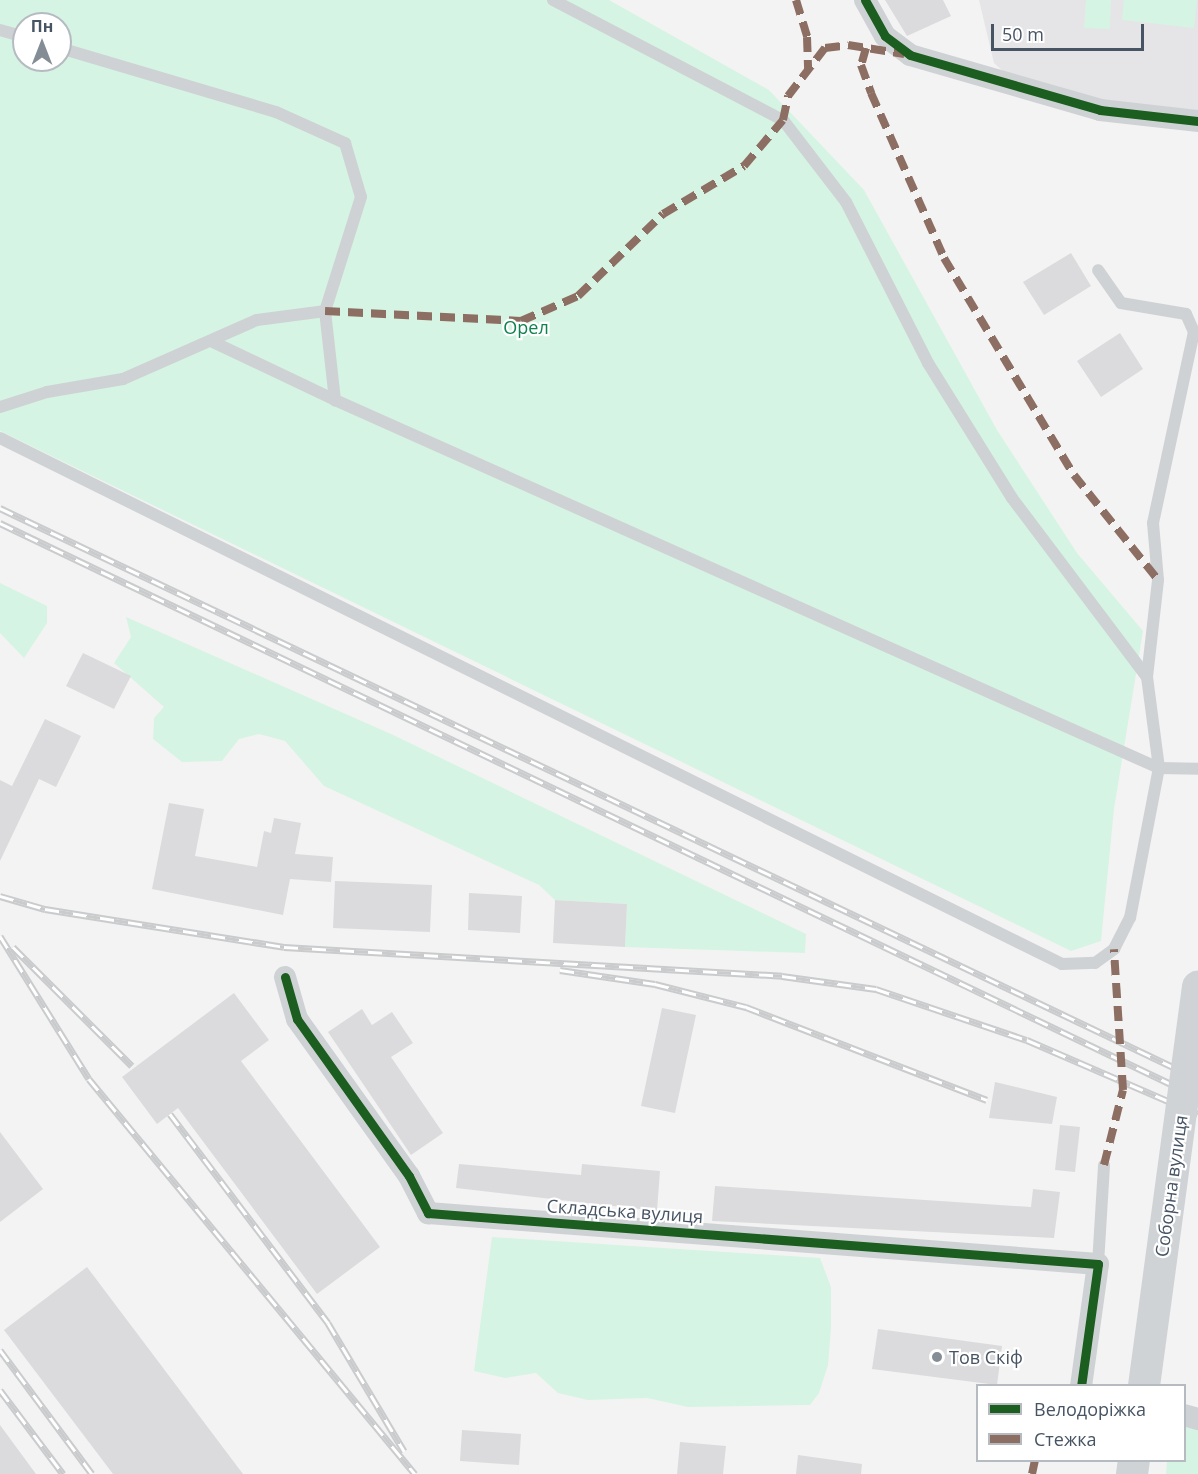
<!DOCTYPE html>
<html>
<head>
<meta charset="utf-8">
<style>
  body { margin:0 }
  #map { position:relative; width:1198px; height:1474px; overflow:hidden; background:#f4f3f3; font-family:"Open Sans",sans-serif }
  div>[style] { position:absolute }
  .education>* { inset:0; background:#e5e4e6 }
  .green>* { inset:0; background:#d6f4e3 }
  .building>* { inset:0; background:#dbdbdd }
  .service>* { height:12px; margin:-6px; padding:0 6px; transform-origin:6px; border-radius:6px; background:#cfd2d4 }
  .minor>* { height:22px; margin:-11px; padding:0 11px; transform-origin:11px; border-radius:11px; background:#cfd2d4 }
  .secondary>* { height:32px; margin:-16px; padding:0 16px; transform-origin:16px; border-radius:16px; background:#cfd3d6 }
  .rail>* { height:7px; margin-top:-3.5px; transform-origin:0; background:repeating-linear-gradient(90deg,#fff 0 14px,#c9cbcd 0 28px); box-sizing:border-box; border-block:2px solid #c9cbcd }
  .secondary-bridge>* { height:32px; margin:-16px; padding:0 16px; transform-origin:16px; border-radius:16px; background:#cfd3d6 }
  .quiet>* { height:8px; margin-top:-4px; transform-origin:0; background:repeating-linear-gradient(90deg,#8d6e63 0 15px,transparent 0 23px) }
  .cycleway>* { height:9px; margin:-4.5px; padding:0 4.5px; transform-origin:4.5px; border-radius:4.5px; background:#1b5e20 }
  .dots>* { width:16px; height:16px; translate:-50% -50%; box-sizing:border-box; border:3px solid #fff; border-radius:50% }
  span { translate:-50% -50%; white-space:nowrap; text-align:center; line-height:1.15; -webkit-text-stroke:4.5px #fff; paint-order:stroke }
  .park-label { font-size:18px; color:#0d834d }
  .street-label { font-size:18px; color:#475463 }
  .poi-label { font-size:18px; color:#475463 }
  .left { translate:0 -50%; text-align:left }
  .legend { position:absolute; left:976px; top:1384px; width:210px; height:78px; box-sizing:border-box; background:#fff; border:2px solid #b5bbc1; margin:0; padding:8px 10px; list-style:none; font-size:18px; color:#475463 }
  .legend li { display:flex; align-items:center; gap:12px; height:30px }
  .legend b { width:30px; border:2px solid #b5bbc1 }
  .north { position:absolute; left:12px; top:12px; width:60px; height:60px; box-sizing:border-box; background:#fff; border:2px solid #b5bbc1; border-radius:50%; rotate:0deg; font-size:16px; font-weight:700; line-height:24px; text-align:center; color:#475463 }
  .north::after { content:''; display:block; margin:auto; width:21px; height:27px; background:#848c95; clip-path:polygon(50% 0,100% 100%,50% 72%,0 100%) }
  .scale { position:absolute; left:991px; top:24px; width:153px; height:27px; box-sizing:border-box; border:3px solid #475463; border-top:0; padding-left:8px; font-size:18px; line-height:21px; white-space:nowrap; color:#475463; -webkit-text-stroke:4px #fff; paint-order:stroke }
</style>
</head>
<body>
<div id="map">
  <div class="education">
    <i style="clip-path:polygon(979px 0,1198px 0,1198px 112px,1102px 100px,1009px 77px,994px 63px)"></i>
  </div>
  <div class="green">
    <i style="clip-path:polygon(evenodd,0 0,609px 0,769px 90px,864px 190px,997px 430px,1077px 553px,1143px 631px,1114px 809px,1101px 941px,1071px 951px,0 431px,0 0,24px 24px,60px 24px,60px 60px,24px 60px,24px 24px)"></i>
    <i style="clip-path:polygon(1086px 0,1111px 0,1110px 29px,1084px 28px)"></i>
    <i style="clip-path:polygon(1124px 0,1197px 0,1194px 28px,1122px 20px)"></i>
    <i style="clip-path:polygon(0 583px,47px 606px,47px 623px,24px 658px,0 633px)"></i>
    <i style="clip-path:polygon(126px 617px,391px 734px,806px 934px,805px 953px,625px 947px,627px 904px,555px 900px,539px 885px,324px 786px,285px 741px,259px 734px,239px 739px,222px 761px,182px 762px,153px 739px,154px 718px,164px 707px,114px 663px,131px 637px)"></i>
    <i style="clip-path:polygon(492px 1237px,820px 1258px,831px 1287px,831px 1328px,828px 1365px,819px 1393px,810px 1405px,688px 1407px,647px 1398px,588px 1400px,558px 1393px,536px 1373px,505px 1378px,474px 1371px)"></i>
    <i style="clip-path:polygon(1198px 1421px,1198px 1474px,1166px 1474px,1167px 1461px,1184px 1460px,1185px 1426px)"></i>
  </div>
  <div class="building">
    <i style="clip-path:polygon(885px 0,943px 0,951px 16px,907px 36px)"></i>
    <i style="clip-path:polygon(1071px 253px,1091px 286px,1044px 315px,1023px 282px)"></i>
    <i style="clip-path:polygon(1120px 333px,1143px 369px,1101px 397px,1077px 361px)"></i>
    <i style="clip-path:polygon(83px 653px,131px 676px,114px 709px,66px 686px)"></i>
    <i style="clip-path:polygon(45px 719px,81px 736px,56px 787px,39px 779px,0 861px,0 780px,12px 786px)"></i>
    <i style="clip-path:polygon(169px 803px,204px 809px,195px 856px,257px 867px,264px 831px,271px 833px,274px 818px,301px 823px,295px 854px,333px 857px,331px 882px,290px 879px,283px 915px,152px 889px)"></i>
    <i style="clip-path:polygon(335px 881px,432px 885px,430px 932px,333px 928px)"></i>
    <i style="clip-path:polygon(469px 893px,522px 896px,520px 933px,468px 930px)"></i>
    <i style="clip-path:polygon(555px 900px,627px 904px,625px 947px,553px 943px)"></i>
    <i style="clip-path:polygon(234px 993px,269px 1040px,241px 1061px,380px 1247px,317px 1294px,178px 1108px,157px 1124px,122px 1077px)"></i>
    <i style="clip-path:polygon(662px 1008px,696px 1015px,675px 1113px,641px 1106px)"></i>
    <i style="clip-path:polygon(362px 1009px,372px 1025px,392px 1012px,413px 1043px,391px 1057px,443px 1133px,411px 1155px,328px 1032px)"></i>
    <i style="clip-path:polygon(995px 1082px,1057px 1097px,1052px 1124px,989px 1118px)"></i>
    <i style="clip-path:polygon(1060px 1125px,1080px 1127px,1075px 1172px,1055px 1170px)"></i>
    <i style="clip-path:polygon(0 1132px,43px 1189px,0 1222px)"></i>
    <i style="clip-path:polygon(459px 1164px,581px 1175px,582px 1164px,660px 1171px,657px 1211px,456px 1188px)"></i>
    <i style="clip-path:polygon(715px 1186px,1031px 1207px,1033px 1189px,1060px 1192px,1054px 1238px,712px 1221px)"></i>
    <i style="clip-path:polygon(87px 1267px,243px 1474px,113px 1474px,4px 1330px)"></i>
    <i style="clip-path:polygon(878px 1329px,1002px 1346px,997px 1385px,872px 1369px)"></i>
    <i style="clip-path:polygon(0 1425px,36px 1474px,0 1474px)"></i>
    <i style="clip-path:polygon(462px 1430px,521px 1434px,519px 1465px,460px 1461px)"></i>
    <i style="clip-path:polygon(680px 1442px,726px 1446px,723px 1474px,677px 1474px)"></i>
    <i style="clip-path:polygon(798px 1455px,862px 1464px,861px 1474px,796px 1474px)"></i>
  </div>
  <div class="service">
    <i style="left:553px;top:0;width:259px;rotate:27.6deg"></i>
    <i style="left:783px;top:120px;width:103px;rotate:52.5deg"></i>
    <i style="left:846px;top:202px;width:181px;rotate:63deg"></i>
    <i style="left:928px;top:363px;width:159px;rotate:58.1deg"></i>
    <i style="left:1012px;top:498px;width:224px;rotate:53deg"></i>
    <i style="left:0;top:30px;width:25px;rotate:16deg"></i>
    <i style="left:60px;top:48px;width:225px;rotate:16.5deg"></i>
    <i style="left:276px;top:112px;width:76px;rotate:24.2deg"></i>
    <i style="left:345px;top:143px;width:56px;rotate:73.5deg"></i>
    <i style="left:361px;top:197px;width:120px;rotate:107.5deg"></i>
    <i style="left:325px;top:311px;width:90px;rotate:83.6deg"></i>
    <i style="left:335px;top:400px;width:902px;rotate:24.07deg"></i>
    <i style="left:1159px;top:768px;width:39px;rotate:1deg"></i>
    <i style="left:213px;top:342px;width:135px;rotate:25.4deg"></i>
    <i style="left:0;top:407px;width:49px;rotate:-17.7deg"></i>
    <i style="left:47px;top:392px;width:77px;rotate:-9.7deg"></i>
    <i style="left:123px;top:379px;width:146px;rotate:-23.8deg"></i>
    <i style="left:257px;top:320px;width:69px;rotate:-7.5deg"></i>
    <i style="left:0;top:438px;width:1185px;rotate:26.35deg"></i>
    <i style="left:1062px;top:964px;width:33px;rotate:-2deg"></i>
    <i style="left:1095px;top:963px;width:24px;rotate:-36deg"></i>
    <i style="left:1114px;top:949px;width:35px;rotate:-63deg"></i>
    <i style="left:1130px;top:918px;width:153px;rotate:-79.1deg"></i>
    <i style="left:1159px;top:768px;width:92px;rotate:-97.5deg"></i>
    <i style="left:1147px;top:677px;width:98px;rotate:-83.5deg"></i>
    <i style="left:1158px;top:580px;width:57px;rotate:-95deg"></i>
    <i style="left:1153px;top:523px;width:195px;rotate:-77.9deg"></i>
    <i style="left:1194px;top:332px;width:20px;rotate:-114deg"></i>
    <i style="left:1186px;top:314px;width:66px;rotate:-170.4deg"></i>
    <i style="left:1121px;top:303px;width:40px;rotate:-124.9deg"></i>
    <i style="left:1098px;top:1264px;width:99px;rotate:-86.5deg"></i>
  </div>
  <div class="minor">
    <i style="left:865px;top:0;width:41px;rotate:60.9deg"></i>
    <i style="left:885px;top:36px;width:31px;rotate:37deg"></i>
    <i style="left:910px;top:55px;width:198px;rotate:16.1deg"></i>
    <i style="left:1100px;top:110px;width:99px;rotate:6.4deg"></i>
    <i style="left:285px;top:977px;width:44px;rotate:74.1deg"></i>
    <i style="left:297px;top:1019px;width:193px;rotate:54.5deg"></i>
    <i style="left:409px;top:1176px;width:42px;rotate:62.8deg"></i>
    <i style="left:428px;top:1213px;width:672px;rotate:4.35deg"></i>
    <i style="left:1098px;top:1264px;width:123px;rotate:97.9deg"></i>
    <i style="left:1184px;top:1415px;width:15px;rotate:16deg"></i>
  </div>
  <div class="secondary">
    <i style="left:1132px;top:1474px;width:14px;rotate:-82deg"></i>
  </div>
  <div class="rail">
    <i style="left:0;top:508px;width:1327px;rotate:25.48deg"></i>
    <i style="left:0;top:523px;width:1328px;rotate:25.6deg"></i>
    <i style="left:0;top:896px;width:47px;rotate:16.1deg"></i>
    <i style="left:45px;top:909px;width:242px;rotate:9deg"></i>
    <i style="left:284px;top:947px;width:499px;rotate:3.3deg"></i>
    <i style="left:782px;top:976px;width:95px;rotate:7.9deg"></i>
    <i style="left:876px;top:989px;width:159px;rotate:18.7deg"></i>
    <i style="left:1027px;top:1040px;width:186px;rotate:23.4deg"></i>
    <i style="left:0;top:936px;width:168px;rotate:58.1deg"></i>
    <i style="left:89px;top:1079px;width:512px;rotate:50.47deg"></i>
    <i style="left:13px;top:947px;width:168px;rotate:45deg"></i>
    <i style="left:560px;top:970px;width:96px;rotate:8.4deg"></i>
    <i style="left:655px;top:984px;width:94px;rotate:14.2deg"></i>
    <i style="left:746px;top:1007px;width:258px;rotate:21.1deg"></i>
    <i style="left:170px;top:1114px;width:262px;rotate:52.9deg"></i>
    <i style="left:328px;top:1323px;width:149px;rotate:59.3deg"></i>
    <i style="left:0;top:1350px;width:154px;rotate:53.4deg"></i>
    <i style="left:0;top:1390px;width:105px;rotate:53.1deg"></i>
  </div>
  <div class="secondary-bridge">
    <i style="left:1144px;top:1386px;width:403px;rotate:-82.3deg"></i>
  </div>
  <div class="quiet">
    <i style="left:796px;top:0;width:39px;rotate:73deg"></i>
    <i style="left:807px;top:37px;width:33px;rotate:88deg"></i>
    <i style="left:866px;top:48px;width:18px;rotate:106deg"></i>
    <i style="left:861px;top:65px;width:30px;rotate:70deg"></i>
    <i style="left:871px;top:93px;width:180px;rotate:66.1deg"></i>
    <i style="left:944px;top:258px;width:253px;rotate:59.1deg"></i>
    <i style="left:1074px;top:475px;width:134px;rotate:51.3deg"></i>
    <i style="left:325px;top:311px;width:196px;rotate:2.9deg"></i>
    <i style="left:521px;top:321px;width:62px;rotate:-23.7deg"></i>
    <i style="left:578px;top:296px;width:118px;rotate:-44deg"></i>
    <i style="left:663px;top:214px;width:94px;rotate:-30.7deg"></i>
    <i style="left:744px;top:166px;width:60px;rotate:-49.7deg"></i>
    <i style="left:783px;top:120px;width:25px;rotate:-78deg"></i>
    <i style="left:788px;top:96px;width:61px;rotate:-52.4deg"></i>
    <i style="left:825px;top:48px;width:23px;rotate:-7deg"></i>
    <i style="left:848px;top:45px;width:57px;rotate:9.1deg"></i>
    <i style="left:1104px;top:1165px;width:77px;rotate:-75.8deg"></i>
    <i style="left:1123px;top:1090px;width:141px;rotate:-93.7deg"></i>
    <i style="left:1032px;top:1474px;width:14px;rotate:-78deg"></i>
  </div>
  <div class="cycleway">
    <i style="left:865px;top:0;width:41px;rotate:60.9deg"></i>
    <i style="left:885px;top:36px;width:31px;rotate:37deg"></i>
    <i style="left:910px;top:55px;width:198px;rotate:16.1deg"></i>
    <i style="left:1100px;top:110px;width:99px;rotate:6.4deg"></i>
    <i style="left:285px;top:977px;width:44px;rotate:74.1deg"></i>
    <i style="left:297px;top:1019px;width:193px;rotate:54.5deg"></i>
    <i style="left:409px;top:1176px;width:42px;rotate:62.8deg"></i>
    <i style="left:428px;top:1213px;width:672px;rotate:4.35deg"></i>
    <i style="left:1098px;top:1264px;width:123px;rotate:97.9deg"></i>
  </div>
  <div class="dots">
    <i style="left:937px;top:1357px;background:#848c95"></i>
  </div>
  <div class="park-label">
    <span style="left:526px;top:327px">Орел</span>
  </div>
  <div class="street-label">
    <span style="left:1171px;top:1186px;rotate:-82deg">Соборна вулиця</span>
    <span style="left:625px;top:1211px;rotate:4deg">Складська вулиця</span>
  </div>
  <div class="poi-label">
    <span class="left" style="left:949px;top:1357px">Тов Скіф</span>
  </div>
  <ul class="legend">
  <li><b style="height:8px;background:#1b5e20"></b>Велодоріжка</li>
  <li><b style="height:8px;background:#8d6e63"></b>Стежка</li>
  </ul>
  <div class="north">Пн</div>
  <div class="scale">50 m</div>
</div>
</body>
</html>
